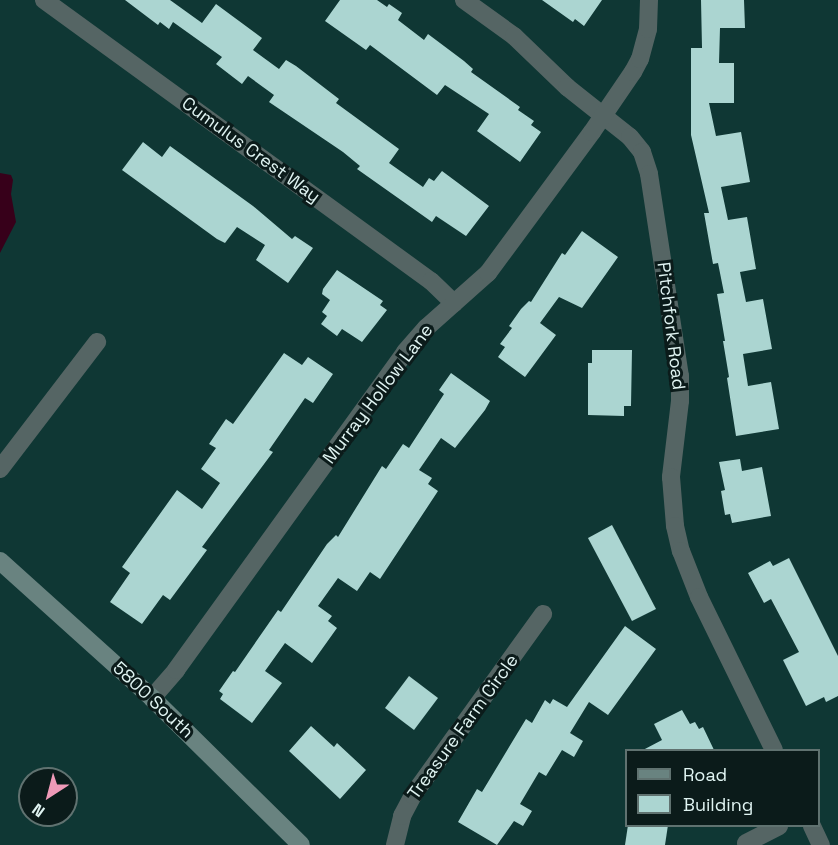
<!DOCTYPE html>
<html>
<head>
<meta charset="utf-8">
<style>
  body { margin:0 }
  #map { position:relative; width:838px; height:845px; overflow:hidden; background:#0f3734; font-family:"Space Grotesk",sans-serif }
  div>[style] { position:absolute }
  .water>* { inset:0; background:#37001a }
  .building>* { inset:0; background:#abd5d1 }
  .street>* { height:18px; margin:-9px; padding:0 9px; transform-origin:9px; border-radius:9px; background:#556564 }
  .secondary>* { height:18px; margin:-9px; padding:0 9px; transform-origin:9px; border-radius:9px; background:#698380 }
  span { translate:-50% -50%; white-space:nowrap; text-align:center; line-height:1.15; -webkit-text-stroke:6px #0b1b1a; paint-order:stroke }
  .street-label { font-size:18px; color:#e0f4f2 }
  .legend { position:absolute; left:625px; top:749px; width:195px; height:78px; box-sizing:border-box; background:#0b1b1a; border:2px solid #607270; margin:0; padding:8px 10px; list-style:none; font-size:18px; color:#e0f4f2 }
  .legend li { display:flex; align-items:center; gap:12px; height:30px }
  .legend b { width:30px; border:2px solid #607270 }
  .north { position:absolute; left:18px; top:767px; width:60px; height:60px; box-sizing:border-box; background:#0b1b1a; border:2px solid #607270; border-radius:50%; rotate:216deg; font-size:16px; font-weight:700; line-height:24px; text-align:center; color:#e0f4f2 }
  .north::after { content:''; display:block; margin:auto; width:21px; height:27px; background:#ef9ab8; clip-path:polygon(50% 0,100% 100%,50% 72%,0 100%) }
</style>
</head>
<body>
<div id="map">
  <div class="water">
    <i style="clip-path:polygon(0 173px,11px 175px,13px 180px,11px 194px,16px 222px,0 253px)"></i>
  </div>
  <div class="building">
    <i style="clip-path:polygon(125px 0,170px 0,202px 23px,216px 4px,262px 38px,253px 50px,279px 69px,286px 60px,296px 66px,339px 99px,336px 103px,399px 149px,389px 163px,423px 187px,429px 178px,434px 181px,442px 171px,489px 206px,466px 236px,436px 216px,432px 222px,357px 169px,360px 166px,343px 152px,269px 102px,274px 95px,248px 76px,242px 84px,216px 64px,222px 57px,173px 22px,169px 29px,160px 22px,158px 25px)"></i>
    <i style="clip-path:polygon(340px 0,377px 0,387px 7px,389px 4px,402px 13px,398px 20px,424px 40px,428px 34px,464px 61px,473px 69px,471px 72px,520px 107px,518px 110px,534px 121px,531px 125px,541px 132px,520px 162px,477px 131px,489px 114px,445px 85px,437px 95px,370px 45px,366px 50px,325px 21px)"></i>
    <i style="clip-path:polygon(542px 0,602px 0,584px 26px,575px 19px,573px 22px)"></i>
    <i style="clip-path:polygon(701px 0,744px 0,745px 28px,720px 28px,719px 63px,734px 63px,734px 103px,709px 103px,716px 136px,741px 132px,750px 182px,721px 187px,728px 220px,747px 217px,756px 269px,740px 272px,746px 302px,763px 299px,772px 349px,743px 354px,748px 386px,771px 382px,779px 429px,736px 436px,727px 378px,729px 377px,723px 341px,725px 341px,717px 294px,724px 293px,718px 263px,713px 264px,704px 213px,709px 213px,691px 135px,691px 48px,702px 48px)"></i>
    <i style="clip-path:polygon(143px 142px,162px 157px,170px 146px,253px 206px,292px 239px,295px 236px,313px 248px,288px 283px,256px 260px,265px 245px,237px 227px,225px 243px,217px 239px,122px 170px)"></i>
    <i style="clip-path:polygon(582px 231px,618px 257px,582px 308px,559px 297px,540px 323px,556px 335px,525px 377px,498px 357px,505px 347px,500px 344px,512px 328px,509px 326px,521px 309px,529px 301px,531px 302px,562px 253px,565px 255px)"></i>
    <i style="clip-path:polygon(337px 270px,383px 301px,380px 305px,387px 310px,362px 342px,342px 329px,337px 336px,321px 324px,327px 316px,322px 312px,330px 300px,322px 294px,323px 289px)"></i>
    <i style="clip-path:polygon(592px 350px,632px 350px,631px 406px,624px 406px,624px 416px,588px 415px,588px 363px,592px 363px)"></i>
    <i style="clip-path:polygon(284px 353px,302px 365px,308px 357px,333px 374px,313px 403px,305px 398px,269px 450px,273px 452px,202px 547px,207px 550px,170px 600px,163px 595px,142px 624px,110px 602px,130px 573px,122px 567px,177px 490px,202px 509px,220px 483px,201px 469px,216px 448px,209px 444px,226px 419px,233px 424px)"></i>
    <i style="clip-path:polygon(451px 373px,490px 401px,485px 410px,455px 448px,441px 438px,419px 470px,432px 478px,428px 484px,438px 491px,380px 579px,370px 572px,357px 591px,338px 578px,318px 606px,332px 616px,328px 621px,337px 628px,312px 663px,285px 643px,265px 671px,282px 683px,252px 723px,220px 699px,223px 694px,219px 691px,233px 671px,235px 672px,278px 610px,281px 612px,327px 544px,336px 535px,338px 537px,382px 466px,386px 469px,403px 444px,409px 448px,444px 394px,439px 390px)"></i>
    <i style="clip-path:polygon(740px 459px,742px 471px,762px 467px,771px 516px,732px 523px,730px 514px,725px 515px,721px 491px,725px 490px,719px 462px)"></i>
    <i style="clip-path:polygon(612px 525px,656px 609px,632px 621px,588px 538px)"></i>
    <i style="clip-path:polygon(789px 558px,838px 656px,838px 696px,826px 702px,824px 697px,806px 706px,783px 660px,799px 652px,771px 599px,764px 603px,748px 573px,770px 561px,773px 566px)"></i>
    <i style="clip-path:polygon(625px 626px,656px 649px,608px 715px,589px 702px,570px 733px,583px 741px,574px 757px,562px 750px,546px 776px,539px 772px,520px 804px,532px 811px,523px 826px,514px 821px,497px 845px,458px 822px,477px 789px,482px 792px,526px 719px,532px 723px,545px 700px,550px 704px,553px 699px,567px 707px)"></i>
    <i style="clip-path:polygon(409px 676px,438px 698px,414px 730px,385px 708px)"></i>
    <i style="clip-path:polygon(682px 710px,690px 724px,695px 722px,699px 729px,703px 727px,714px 750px,643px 750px,662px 740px,654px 724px)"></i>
    <i style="clip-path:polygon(311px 726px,334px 747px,337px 743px,366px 770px,340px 799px,289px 751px)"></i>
    <i style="clip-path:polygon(628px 825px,668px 825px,665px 845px,625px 845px)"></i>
  </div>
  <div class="street">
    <i style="left:44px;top:0;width:478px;rotate:36deg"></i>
    <i style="left:431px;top:281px;width:32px;rotate:44deg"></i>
    <i style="left:464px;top:0;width:62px;rotate:35.8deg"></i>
    <i style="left:514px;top:36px;width:74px;rotate:43.9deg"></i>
    <i style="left:567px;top:87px;width:80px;rotate:38.4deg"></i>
    <i style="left:630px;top:137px;width:19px;rotate:51deg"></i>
    <i style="left:642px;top:152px;width:23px;rotate:72deg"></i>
    <i style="left:649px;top:174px;width:204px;rotate:81.3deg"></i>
    <i style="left:680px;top:376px;width:25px;rotate:90deg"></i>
    <i style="left:680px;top:401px;width:77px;rotate:96.8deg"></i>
    <i style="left:671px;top:477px;width:49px;rotate:85.3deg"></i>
    <i style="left:675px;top:526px;width:26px;rotate:77deg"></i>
    <i style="left:681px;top:551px;width:49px;rotate:68.6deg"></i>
    <i style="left:699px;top:597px;width:170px;rotate:63.9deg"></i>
    <i style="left:0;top:469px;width:160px;rotate:-52.6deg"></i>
    <i style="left:152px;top:698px;width:37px;rotate:-49deg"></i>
    <i style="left:176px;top:670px;width:392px;rotate:-54.2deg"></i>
    <i style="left:405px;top:352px;width:32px;rotate:-49deg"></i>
    <i style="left:426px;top:328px;width:83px;rotate:-41.6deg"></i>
    <i style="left:488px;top:273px;width:175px;rotate:-53.6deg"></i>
    <i style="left:592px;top:132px;width:73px;rotate:-55.7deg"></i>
    <i style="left:633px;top:72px;width:15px;rotate:-62deg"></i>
    <i style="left:640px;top:59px;width:31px;rotate:-75deg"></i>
    <i style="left:648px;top:29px;width:29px;rotate:-88deg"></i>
    <i style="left:812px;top:826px;width:21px;rotate:65deg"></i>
    <i style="left:746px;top:843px;width:37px;rotate:-27deg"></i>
    <i style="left:395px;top:845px;width:30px;rotate:-76deg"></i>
    <i style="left:402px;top:816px;width:24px;rotate:-62deg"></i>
    <i style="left:413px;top:795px;width:223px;rotate:-54.3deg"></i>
  </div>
  <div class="secondary">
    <i style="left:0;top:561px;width:205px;rotate:42deg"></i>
    <i style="left:152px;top:698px;width:209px;rotate:44.6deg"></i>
  </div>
  <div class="street-label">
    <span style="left:251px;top:150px;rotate:36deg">Cumulus Crest Way</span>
    <span style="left:671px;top:326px;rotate:83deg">Pitchfork Road</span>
    <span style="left:378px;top:394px;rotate:-53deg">Murray Hollow Lane</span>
    <span style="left:153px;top:700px;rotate:43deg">5800 South</span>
    <span style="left:463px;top:727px;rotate:-54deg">Treasure Farm Circle</span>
  </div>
  <ul class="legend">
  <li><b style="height:8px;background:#698380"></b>Road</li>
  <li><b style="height:16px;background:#abd5d1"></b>Building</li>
  </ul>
  <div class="north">N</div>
</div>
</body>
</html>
